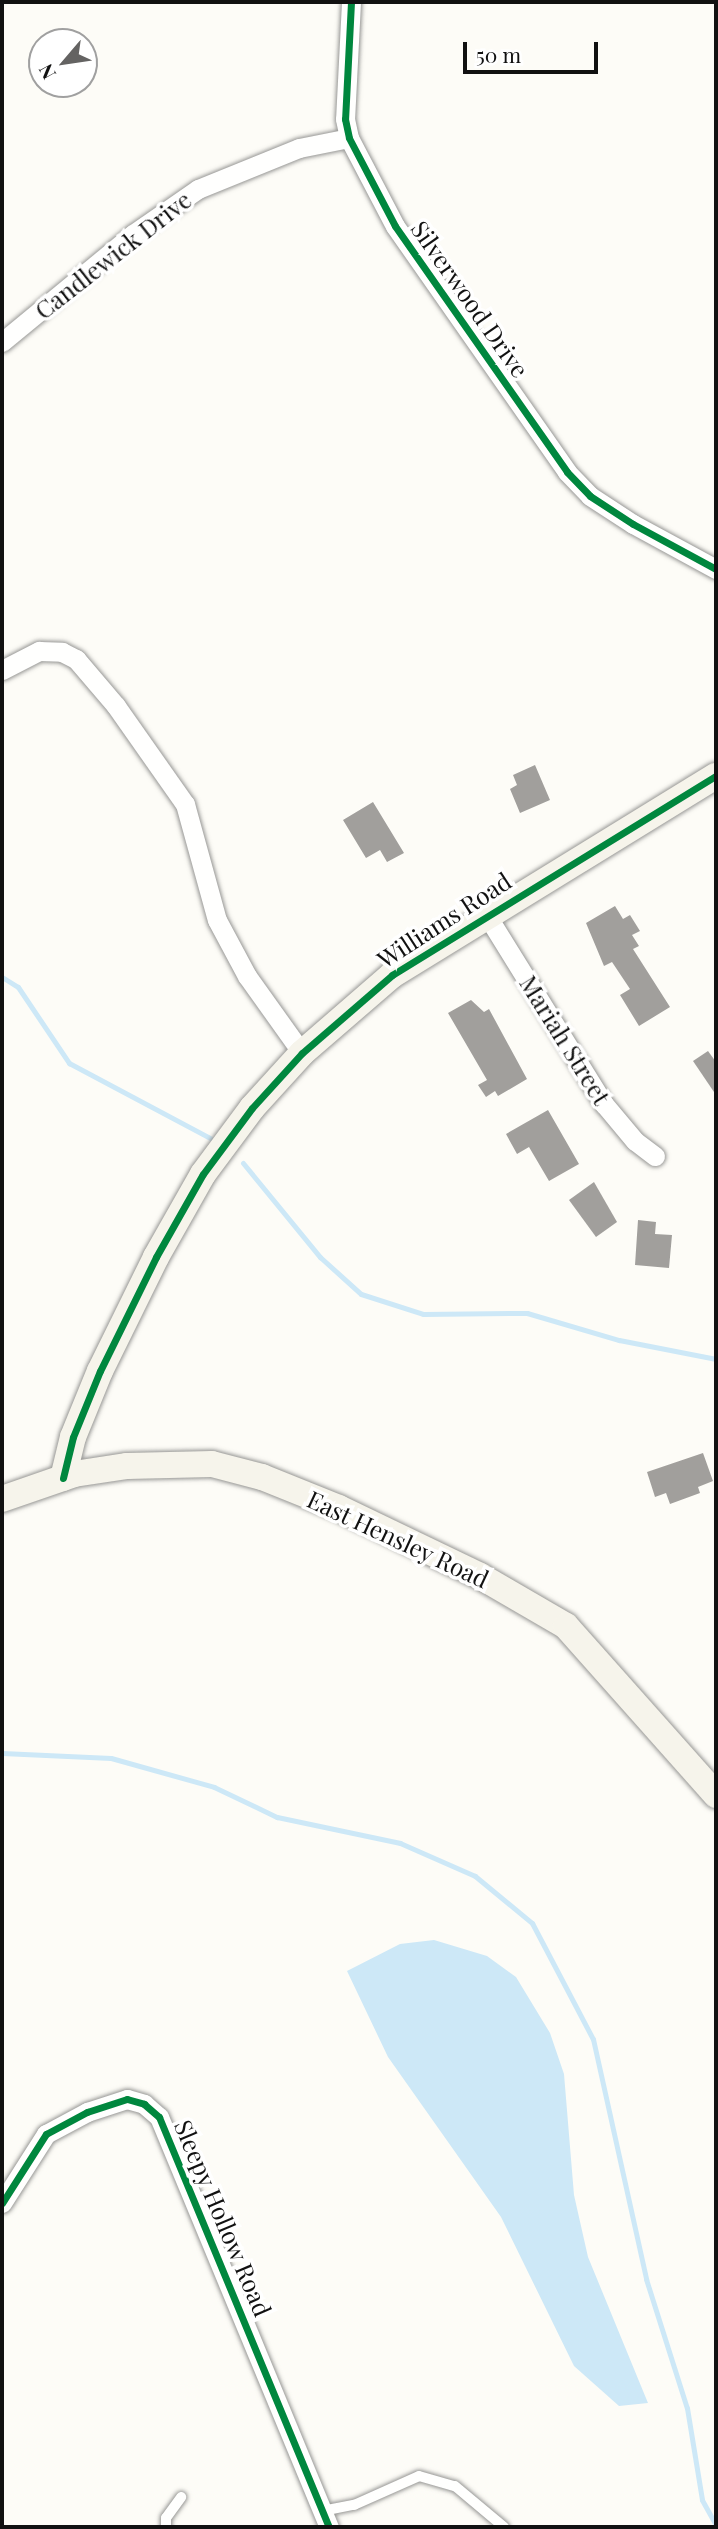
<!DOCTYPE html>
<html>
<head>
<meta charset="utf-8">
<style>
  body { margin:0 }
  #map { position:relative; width:718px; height:2529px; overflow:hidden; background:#fdfcf7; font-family:"Playfair Display",serif }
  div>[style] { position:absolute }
  .water>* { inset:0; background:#cde8f7 }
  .stream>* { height:5px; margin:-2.5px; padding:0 2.5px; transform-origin:2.5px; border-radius:2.5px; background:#cde8f7 }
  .building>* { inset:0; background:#a19f9c }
  .roads { filter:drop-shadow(0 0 2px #979795) drop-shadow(0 0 2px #979795) }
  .lane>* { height:10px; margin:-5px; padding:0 5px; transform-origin:5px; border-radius:5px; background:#fffffe }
  .street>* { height:19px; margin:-9.5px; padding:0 9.5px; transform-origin:9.5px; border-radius:9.5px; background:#fffffe }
  .secondary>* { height:26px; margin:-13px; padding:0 13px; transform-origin:13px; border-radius:13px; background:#f6f4eb }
  .cycleway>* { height:7px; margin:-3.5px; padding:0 3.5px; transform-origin:3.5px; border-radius:3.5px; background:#00873e }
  span { translate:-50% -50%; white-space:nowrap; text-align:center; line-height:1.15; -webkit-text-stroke:7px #fff; paint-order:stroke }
  .street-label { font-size:24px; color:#111 }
  .frame { position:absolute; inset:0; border:4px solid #111; pointer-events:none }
  .north { position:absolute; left:28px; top:28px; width:70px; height:70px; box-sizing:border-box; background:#fff; border:2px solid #a0a0a0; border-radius:50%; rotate:241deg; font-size:19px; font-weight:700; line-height:28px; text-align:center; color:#111 }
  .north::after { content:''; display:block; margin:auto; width:24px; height:32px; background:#646362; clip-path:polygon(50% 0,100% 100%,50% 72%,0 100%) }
  .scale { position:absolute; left:463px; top:42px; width:135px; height:32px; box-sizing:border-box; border:4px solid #111; border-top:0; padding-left:9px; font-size:21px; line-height:24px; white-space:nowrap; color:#111; -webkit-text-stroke:5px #fff; paint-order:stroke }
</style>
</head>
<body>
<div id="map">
  <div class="water">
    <i style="clip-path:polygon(434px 1940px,487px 1956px,516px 1977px,550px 2033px,564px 2074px,574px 2195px,588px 2257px,648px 2403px,619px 2406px,574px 2366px,501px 2217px,388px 2057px,347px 1971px,400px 1944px)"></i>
  </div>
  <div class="stream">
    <i style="left:2px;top:977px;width:19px;rotate:32deg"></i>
    <i style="left:18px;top:987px;width:92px;rotate:56.1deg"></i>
    <i style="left:69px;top:1063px;width:160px;rotate:28deg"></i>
    <i style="left:243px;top:1163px;width:122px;rotate:50.7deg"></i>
    <i style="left:320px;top:1257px;width:55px;rotate:42.1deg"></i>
    <i style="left:361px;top:1294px;width:65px;rotate:17.9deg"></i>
    <i style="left:423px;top:1314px;width:104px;rotate:-0.6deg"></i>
    <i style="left:527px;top:1313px;width:96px;rotate:16.4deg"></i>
    <i style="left:619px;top:1340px;width:99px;rotate:11.1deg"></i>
    <i style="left:2px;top:1753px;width:109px;rotate:2.6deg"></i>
    <i style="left:111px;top:1758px;width:107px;rotate:15.7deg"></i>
    <i style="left:214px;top:1787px;width:70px;rotate:25.5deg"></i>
    <i style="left:277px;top:1817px;width:126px;rotate:11.9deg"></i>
    <i style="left:400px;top:1843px;width:82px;rotate:23.7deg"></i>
    <i style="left:475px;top:1876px;width:74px;rotate:39.5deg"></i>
    <i style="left:532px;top:1923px;width:131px;rotate:62.3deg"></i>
    <i style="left:593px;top:2039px;width:246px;rotate:77.5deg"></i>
    <i style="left:646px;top:2279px;width:135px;rotate:72.4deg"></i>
    <i style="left:687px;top:2408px;width:93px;rotate:80.7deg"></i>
    <i style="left:702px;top:2500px;width:29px;rotate:61deg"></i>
  </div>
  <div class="building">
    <i style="clip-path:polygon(535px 765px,550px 800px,520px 813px,510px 789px,517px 785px,513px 775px)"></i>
    <i style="clip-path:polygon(373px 802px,404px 853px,387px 862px,380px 850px,366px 858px,343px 820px)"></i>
    <i style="clip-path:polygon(615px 906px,623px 919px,630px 915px,640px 931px,632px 935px,639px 946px,633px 949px,670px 1007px,639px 1026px,620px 995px,630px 989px,612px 962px,604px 966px,586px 923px)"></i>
    <i style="clip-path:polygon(471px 1000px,484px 1012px,489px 1009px,527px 1079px,498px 1096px,495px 1091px,486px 1097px,478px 1085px,487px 1080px,448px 1013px)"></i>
    <i style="clip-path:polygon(708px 1051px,716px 1062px,716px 1095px,693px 1061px)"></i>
    <i style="clip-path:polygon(548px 1110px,579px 1164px,549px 1181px,529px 1147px,517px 1154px,506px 1134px)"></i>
    <i style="clip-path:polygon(594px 1182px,617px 1222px,596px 1237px,569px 1200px)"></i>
    <i style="clip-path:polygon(638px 1220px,656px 1222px,655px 1234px,672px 1235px,669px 1268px,635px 1265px)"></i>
    <i style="clip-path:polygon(703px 1453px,713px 1481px,698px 1487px,700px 1493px,670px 1504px,666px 1493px,655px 1497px,647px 1472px)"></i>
  </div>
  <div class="roads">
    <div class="lane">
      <i style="left:322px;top:2511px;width:33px;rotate:-11deg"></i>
      <i style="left:354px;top:2505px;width:71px;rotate:-24deg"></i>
      <i style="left:419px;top:2476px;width:37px;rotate:16deg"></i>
      <i style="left:455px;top:2486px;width:64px;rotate:39.9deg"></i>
      <i style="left:166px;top:2527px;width:9px;rotate:-90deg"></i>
      <i style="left:166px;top:2518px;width:26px;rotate:-54deg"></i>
    </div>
    <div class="street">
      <i style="left:351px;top:2px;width:117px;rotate:92.9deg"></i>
      <i style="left:345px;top:119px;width:19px;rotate:78deg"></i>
      <i style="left:349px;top:138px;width:99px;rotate:62.4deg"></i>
      <i style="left:395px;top:226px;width:300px;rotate:55deg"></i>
      <i style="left:567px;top:472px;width:33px;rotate:46deg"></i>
      <i style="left:590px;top:496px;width:51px;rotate:33.1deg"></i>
      <i style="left:633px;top:524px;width:94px;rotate:28.5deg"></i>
      <i style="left:2px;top:342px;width:170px;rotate:-39.5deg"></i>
      <i style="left:133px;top:234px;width:79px;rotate:-34.7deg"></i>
      <i style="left:198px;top:189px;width:109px;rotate:-22.1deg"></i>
      <i style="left:299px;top:148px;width:51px;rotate:-11.3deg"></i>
      <i style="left:2px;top:670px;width:42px;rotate:-27.2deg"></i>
      <i style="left:39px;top:651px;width:23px;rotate:2deg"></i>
      <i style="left:62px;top:652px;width:16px;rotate:27deg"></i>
      <i style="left:76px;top:659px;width:62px;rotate:49.6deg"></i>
      <i style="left:116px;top:706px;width:120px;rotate:54.9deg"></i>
      <i style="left:185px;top:804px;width:120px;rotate:74.6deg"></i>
      <i style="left:217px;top:920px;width:64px;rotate:61.8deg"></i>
      <i style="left:247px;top:976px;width:95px;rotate:54.5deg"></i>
      <i style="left:486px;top:914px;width:224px;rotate:58.2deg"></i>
      <i style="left:604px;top:1104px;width:48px;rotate:50deg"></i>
      <i style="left:635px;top:1141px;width:25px;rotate:37deg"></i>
      <i style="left:2px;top:2203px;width:82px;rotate:-57.5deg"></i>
      <i style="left:46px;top:2134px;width:47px;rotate:-28.2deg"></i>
      <i style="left:87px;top:2112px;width:42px;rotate:-18deg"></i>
      <i style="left:127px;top:2099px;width:18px;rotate:16deg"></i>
      <i style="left:144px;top:2104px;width:20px;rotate:41deg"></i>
      <i style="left:159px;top:2117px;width:444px;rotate:67.5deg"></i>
    </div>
    <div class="secondary">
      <i style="left:63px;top:1478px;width:42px;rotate:-76.3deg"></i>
      <i style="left:73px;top:1437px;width:71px;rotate:-67.8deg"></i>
      <i style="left:100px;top:1371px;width:127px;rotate:-63.8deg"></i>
      <i style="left:156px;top:1257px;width:95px;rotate:-60.5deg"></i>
      <i style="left:203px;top:1174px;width:82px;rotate:-53.4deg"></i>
      <i style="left:252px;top:1108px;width:74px;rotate:-47.7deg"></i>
      <i style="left:302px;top:1053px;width:119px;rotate:-40.9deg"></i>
      <i style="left:392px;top:975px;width:380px;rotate:-31.6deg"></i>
      <i style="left:2px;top:1499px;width:76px;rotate:-19.1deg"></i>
      <i style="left:74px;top:1474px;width:54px;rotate:-8.6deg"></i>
      <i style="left:127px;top:1466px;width:85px;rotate:-1.3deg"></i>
      <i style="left:212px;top:1464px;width:52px;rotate:14.6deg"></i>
      <i style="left:262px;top:1477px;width:83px;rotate:21.9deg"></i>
      <i style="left:339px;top:1508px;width:157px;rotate:25.7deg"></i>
      <i style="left:480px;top:1576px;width:99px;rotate:30.2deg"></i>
      <i style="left:566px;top:1626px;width:226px;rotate:48.4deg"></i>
    </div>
  </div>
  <div class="cycleway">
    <i style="left:351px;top:2px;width:117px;rotate:92.9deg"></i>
    <i style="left:345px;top:119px;width:19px;rotate:78deg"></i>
    <i style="left:349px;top:138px;width:99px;rotate:62.4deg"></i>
    <i style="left:395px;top:226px;width:300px;rotate:55deg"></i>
    <i style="left:567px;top:472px;width:33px;rotate:46deg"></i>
    <i style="left:590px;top:496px;width:51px;rotate:33.1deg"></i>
    <i style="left:633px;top:524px;width:94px;rotate:28.5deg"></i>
    <i style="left:63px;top:1478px;width:42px;rotate:-76.3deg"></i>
    <i style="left:73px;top:1437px;width:71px;rotate:-67.8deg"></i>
    <i style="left:100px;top:1371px;width:127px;rotate:-63.8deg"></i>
    <i style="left:156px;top:1257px;width:95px;rotate:-60.5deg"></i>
    <i style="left:203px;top:1174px;width:82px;rotate:-53.4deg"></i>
    <i style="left:252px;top:1108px;width:74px;rotate:-47.7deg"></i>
    <i style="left:302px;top:1053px;width:119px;rotate:-40.9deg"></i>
    <i style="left:392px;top:975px;width:380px;rotate:-31.6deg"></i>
    <i style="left:2px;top:2203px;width:82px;rotate:-57.5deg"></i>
    <i style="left:46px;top:2134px;width:47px;rotate:-28.2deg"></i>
    <i style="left:87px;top:2112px;width:42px;rotate:-18deg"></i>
    <i style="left:127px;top:2099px;width:18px;rotate:16deg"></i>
    <i style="left:144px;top:2104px;width:20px;rotate:41deg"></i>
    <i style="left:159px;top:2117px;width:444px;rotate:67.5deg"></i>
  </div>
  <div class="street-label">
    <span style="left:113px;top:255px;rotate:-38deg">Candlewick Drive</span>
    <span style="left:470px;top:299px;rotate:55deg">Silverwood Drive</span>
    <span style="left:444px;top:920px;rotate:-33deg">Williams Road</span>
    <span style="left:565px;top:1040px;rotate:58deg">Mariah Street</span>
    <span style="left:398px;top:1539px;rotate:25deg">East Hensley Road</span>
    <span style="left:223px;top:2218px;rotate:67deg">Sleepy Hollow Road</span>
  </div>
  <div class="frame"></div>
  <div class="north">N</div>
  <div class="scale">50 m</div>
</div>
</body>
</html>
